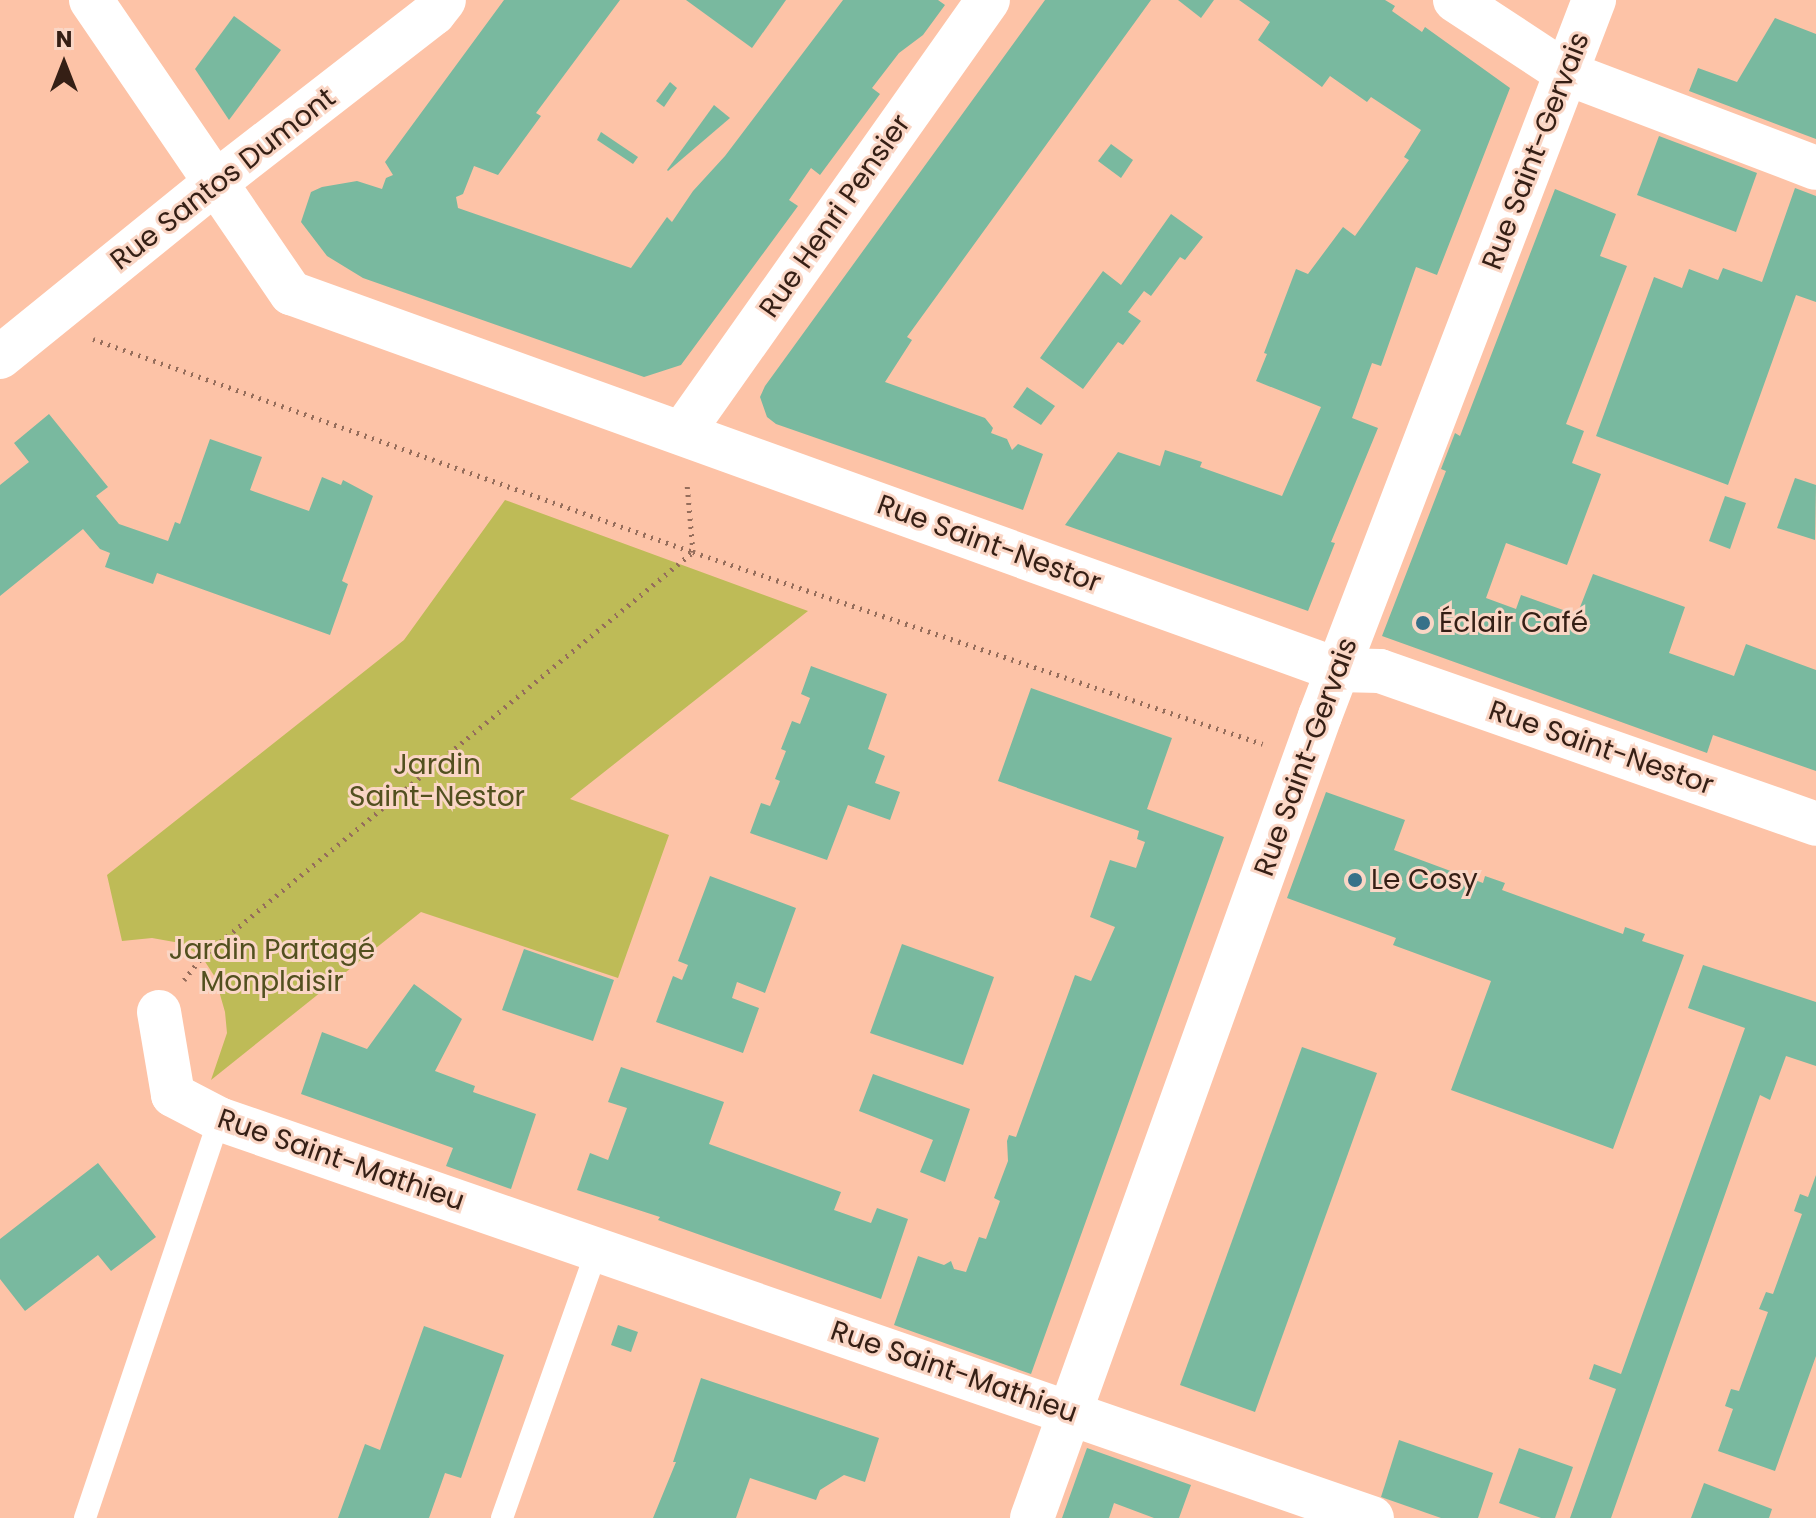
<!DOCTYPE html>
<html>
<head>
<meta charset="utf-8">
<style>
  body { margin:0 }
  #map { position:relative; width:1816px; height:1518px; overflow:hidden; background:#fdc3a7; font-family:Poppins,sans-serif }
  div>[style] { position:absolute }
  .green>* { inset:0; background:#bebb57 }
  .building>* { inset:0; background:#79b99f }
  .path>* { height:5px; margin-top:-2.5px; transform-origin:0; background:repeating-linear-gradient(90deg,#956d5b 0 2px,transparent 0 8px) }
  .lane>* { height:22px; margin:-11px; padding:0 11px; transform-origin:11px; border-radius:11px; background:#fff }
  .street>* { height:44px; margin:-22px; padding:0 22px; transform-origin:22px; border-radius:22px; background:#fff }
  .dots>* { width:22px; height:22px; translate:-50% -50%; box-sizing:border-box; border:4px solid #fad6c5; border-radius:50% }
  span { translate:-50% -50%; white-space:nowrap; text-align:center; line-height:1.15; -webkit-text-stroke:6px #fad6c5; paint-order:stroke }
  .street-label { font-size:28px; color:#351f15 }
  .poi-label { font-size:28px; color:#351f15 }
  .left { translate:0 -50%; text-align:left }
  .park-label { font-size:28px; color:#52501f }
  .north { position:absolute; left:24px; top:24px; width:80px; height:80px; -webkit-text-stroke:6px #fad6c5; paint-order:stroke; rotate:0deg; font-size:22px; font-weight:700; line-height:32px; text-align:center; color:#351f15 }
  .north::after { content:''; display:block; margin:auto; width:28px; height:36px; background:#351f15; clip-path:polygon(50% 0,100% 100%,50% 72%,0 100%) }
</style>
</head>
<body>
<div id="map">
  <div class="green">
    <i style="clip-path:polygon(505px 500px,808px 611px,570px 799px,669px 835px,618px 978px,421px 912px,211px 1080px,227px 1033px,225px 1012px,215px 977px,202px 957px,180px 943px,152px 938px,122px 941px,107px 875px,404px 640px)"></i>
  </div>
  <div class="building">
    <i style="clip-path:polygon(504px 0,620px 0,536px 113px,541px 116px,498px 175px,474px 166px,463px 194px,456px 197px,458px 208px,631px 268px,667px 217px,672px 222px,693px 191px,725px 156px,843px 0,938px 0,945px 5px,923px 35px,899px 53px,872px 88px,880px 94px,820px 175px,811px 168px,789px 200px,798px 206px,681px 365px,644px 377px,363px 278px,327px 256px,301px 222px,311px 192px,322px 187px,357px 181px,382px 189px,386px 178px,393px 175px,385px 162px)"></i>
    <i style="clip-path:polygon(686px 0,786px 0,752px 48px)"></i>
    <i style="clip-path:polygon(1045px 0,1151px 0,907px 337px,912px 340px,885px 382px,985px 418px,993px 428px,991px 433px,1007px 439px,1012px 450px,1018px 444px,1043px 454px,1023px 510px,776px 424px,767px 417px,760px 397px,765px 386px)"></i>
    <i style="clip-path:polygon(1178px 0,1214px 0,1201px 18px)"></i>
    <i style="clip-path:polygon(1239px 0,1385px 0,1395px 6px,1392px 11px,1422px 32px,1425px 27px,1510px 88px,1437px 275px,1416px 267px,1381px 366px,1372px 363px,1352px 418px,1378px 428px,1331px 542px,1335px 543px,1308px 611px,1065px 525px,1118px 452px,1160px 466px,1165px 450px,1202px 462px,1200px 467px,1282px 496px,1321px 407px,1256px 381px,1267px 354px,1264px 353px,1296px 269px,1308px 274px,1343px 227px,1355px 236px,1409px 160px,1404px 157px,1421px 130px,1371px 97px,1367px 102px,1330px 76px,1322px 87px,1258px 40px,1270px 22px)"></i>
    <i style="clip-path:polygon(234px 16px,281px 50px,229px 120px,195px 69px)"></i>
    <i style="clip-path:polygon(1775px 18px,1816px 34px,1816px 139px,1689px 91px,1698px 68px,1737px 82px)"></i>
    <i style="clip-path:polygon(670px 82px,677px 88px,664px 107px,656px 101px)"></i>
    <i style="clip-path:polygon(714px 105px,730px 118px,668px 171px,667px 170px)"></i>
    <i style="clip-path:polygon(601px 132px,638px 157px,633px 164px,597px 140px)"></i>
    <i style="clip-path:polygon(1659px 136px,1757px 173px,1736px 232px,1637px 195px)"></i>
    <i style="clip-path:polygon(1111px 144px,1133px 160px,1121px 178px,1098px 161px)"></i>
    <i style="clip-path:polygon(1795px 188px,1816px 196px,1816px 302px,1796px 295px,1728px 485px,1596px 436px,1654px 277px,1682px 288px,1689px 269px,1718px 280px,1723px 268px,1762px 282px)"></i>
    <i style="clip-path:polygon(1555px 189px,1616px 214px,1600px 256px,1627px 266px,1566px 424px,1584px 431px,1572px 463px,1601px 474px,1567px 565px,1506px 543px,1486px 598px,1516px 609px,1521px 595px,1577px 615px,1593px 574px,1685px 607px,1669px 653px,1734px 676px,1746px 644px,1816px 670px,1816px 771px,1713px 735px,1707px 753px,1382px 636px,1446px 471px,1441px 469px,1455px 433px,1460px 436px)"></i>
    <i style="clip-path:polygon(1171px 214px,1203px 237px,1185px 260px,1180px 257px,1151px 296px,1144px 291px,1128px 312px,1141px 321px,1123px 345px,1118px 342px,1083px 389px,1040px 358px,1103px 271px,1121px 285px)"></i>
    <i style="clip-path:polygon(1027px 387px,1055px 406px,1041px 425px,1013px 407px)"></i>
    <i style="clip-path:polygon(49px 414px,108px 487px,96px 496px,119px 524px,168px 541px,175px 522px,180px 524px,210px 439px,262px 457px,250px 490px,309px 511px,322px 477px,341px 485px,343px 480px,373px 496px,342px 581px,348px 584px,330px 635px,157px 573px,153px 584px,105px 567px,110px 553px,100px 549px,83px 529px,0 596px,0 485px,29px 462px,14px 443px)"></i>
    <i style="clip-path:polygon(1795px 478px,1816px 485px,1815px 540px,1777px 528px)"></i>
    <i style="clip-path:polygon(1725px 496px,1746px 503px,1730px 549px,1709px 541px)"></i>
    <i style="clip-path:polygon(811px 666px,887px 694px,868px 749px,885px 756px,875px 783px,900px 792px,890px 820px,848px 805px,827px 860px,750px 833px,761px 803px,770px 806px,780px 781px,775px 779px,786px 751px,781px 749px,792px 721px,800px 724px,810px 698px,801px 694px)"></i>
    <i style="clip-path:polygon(1031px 688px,1172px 738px,1147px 809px,1224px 837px,1031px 1374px,894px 1325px,918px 1256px,944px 1265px,951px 1261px,954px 1269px,966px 1272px,979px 1237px,986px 1239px,1000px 1201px,994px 1198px,1008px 1161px,1007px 1141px,1009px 1135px,1016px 1137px,1075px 975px,1091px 981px,1115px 927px,1090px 917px,1110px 860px,1136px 868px,1145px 842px,1137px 839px,1139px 831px,998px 781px)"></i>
    <i style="clip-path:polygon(1326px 792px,1405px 820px,1394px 850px,1483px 883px,1485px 876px,1505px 883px,1502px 890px,1623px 934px,1625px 927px,1645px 934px,1642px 941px,1684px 955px,1613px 1149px,1451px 1090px,1491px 981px,1393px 945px,1396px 938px,1287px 898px)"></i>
    <i style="clip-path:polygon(710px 876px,796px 908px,765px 993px,737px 982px,732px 998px,759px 1008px,743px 1053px,656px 1022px,673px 976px,682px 980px,688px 965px,678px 961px)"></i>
    <i style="clip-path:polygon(902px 944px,994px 977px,963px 1065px,870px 1033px)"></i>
    <i style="clip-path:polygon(524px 949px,614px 980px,593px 1041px,502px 1010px)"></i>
    <i style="clip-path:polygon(1703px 965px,1816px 1002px,1816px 1066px,1786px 1056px,1770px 1100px,1760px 1095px,1611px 1518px,1570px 1518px,1616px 1389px,1589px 1379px,1594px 1364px,1621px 1374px,1745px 1028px,1688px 1008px)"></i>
    <i style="clip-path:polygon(414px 984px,462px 1019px,435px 1071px,475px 1086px,473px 1092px,536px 1114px,511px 1189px,446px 1166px,453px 1148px,301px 1094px,322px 1032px,367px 1049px)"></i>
    <i style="clip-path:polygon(1302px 1047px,1377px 1073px,1255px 1412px,1180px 1385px)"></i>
    <i style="clip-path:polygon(621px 1067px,724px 1102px,709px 1144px,841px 1192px,834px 1210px,871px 1223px,877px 1208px,908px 1219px,881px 1299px,658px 1220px,660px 1217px,577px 1190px,590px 1153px,608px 1160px,627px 1108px,608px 1102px)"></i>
    <i style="clip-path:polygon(873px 1074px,970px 1109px,945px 1182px,920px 1172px,933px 1140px,859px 1111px)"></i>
    <i style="clip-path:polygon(98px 1163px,156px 1237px,111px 1271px,98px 1255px,25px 1311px,0 1279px,0 1239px)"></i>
    <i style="clip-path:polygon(1816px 1175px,1816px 1356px,1775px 1471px,1718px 1451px,1733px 1409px,1725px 1406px,1731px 1389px,1739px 1391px,1768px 1312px,1759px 1309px,1766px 1292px,1773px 1294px,1802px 1214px,1794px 1211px,1800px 1194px,1808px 1197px)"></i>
    <i style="clip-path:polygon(618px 1325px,638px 1332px,631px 1352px,611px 1345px)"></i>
    <i style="clip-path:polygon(424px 1326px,504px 1355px,461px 1478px,445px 1473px,429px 1518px,338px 1518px,365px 1444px,380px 1450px)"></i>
    <i style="clip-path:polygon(701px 1378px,879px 1438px,865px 1482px,844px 1475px,820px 1490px,816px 1500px,750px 1478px,736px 1518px,653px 1518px,676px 1462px,673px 1462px)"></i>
    <i style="clip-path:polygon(1399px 1440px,1493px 1473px,1478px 1518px,1441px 1518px,1381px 1497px)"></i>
    <i style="clip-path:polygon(1087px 1448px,1191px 1485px,1179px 1518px,1154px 1518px,1114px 1503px,1109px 1518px,1062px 1518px)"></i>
    <i style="clip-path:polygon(1519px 1448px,1573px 1467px,1555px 1518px,1541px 1518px,1499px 1503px)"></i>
    <i style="clip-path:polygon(1704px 1483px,1772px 1509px,1769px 1518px,1691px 1518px)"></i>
  </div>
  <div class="path">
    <i style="left:93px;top:339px;width:637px;rotate:19.54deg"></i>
    <i style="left:693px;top:552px;width:601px;rotate:18.62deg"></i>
    <i style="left:184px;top:980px;width:29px;rotate:-52deg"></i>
    <i style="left:202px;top:957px;width:636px;rotate:-39.52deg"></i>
    <i style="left:693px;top:552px;width:68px;rotate:-95deg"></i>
  </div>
  <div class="lane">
    <i style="left:85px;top:1518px;width:421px;rotate:-71.4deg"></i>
    <i style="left:502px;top:1518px;width:285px;rotate:-70.5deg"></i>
  </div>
  <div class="street">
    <i style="left:91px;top:0;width:355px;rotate:55.7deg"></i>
    <i style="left:291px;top:293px;width:1113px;rotate:19.8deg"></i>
    <i style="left:1338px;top:670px;width:42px;rotate:1.4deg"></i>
    <i style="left:1380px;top:671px;width:462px;rotate:19.3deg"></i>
    <i style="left:1455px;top:0;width:133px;rotate:33.3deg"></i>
    <i style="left:1566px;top:73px;width:267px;rotate:20.8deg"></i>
    <i style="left:0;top:357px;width:277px;rotate:-39deg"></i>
    <i style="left:215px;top:183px;width:277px;rotate:-37.8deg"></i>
    <i style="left:434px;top:13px;width:16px;rotate:-52deg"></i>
    <i style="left:682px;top:433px;width:530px;rotate:-54.75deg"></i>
    <i style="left:159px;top:1012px;width:84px;rotate:80.4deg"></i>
    <i style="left:173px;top:1095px;width:52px;rotate:27.6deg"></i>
    <i style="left:219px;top:1119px;width:1220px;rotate:19.09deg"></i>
    <i style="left:1032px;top:1518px;width:852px;rotate:-70.25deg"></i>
    <i style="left:1320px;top:716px;width:767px;rotate:-69.06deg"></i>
  </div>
  <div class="dots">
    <i style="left:1423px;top:623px;background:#367189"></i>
    <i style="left:1355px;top:880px;background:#367189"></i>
  </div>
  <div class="street-label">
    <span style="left:1536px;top:151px;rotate:-69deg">Rue Saint-Gervais</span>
    <span style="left:223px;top:179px;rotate:-38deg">Rue Santos Dumont</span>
    <span style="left:835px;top:216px;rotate:-55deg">Rue Henri Pensier</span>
    <span style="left:989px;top:544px;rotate:20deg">Rue Saint-Nestor</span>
    <span style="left:1601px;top:748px;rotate:19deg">Rue Saint-Nestor</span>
    <span style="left:1306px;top:757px;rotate:-70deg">Rue Saint-Gervais</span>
    <span style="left:341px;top:1160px;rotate:19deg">Rue Saint-Mathieu</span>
    <span style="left:954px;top:1372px;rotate:19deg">Rue Saint-Mathieu</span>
  </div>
  <div class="poi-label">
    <span class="left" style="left:1439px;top:623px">Éclair Café</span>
    <span class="left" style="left:1371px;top:880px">Le Cosy</span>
  </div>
  <div class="park-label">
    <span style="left:437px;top:781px">Jardin<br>Saint-Nestor</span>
    <span style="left:272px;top:966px">Jardin Partagé<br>Monplaisir</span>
  </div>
  <div class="north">N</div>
</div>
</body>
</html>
